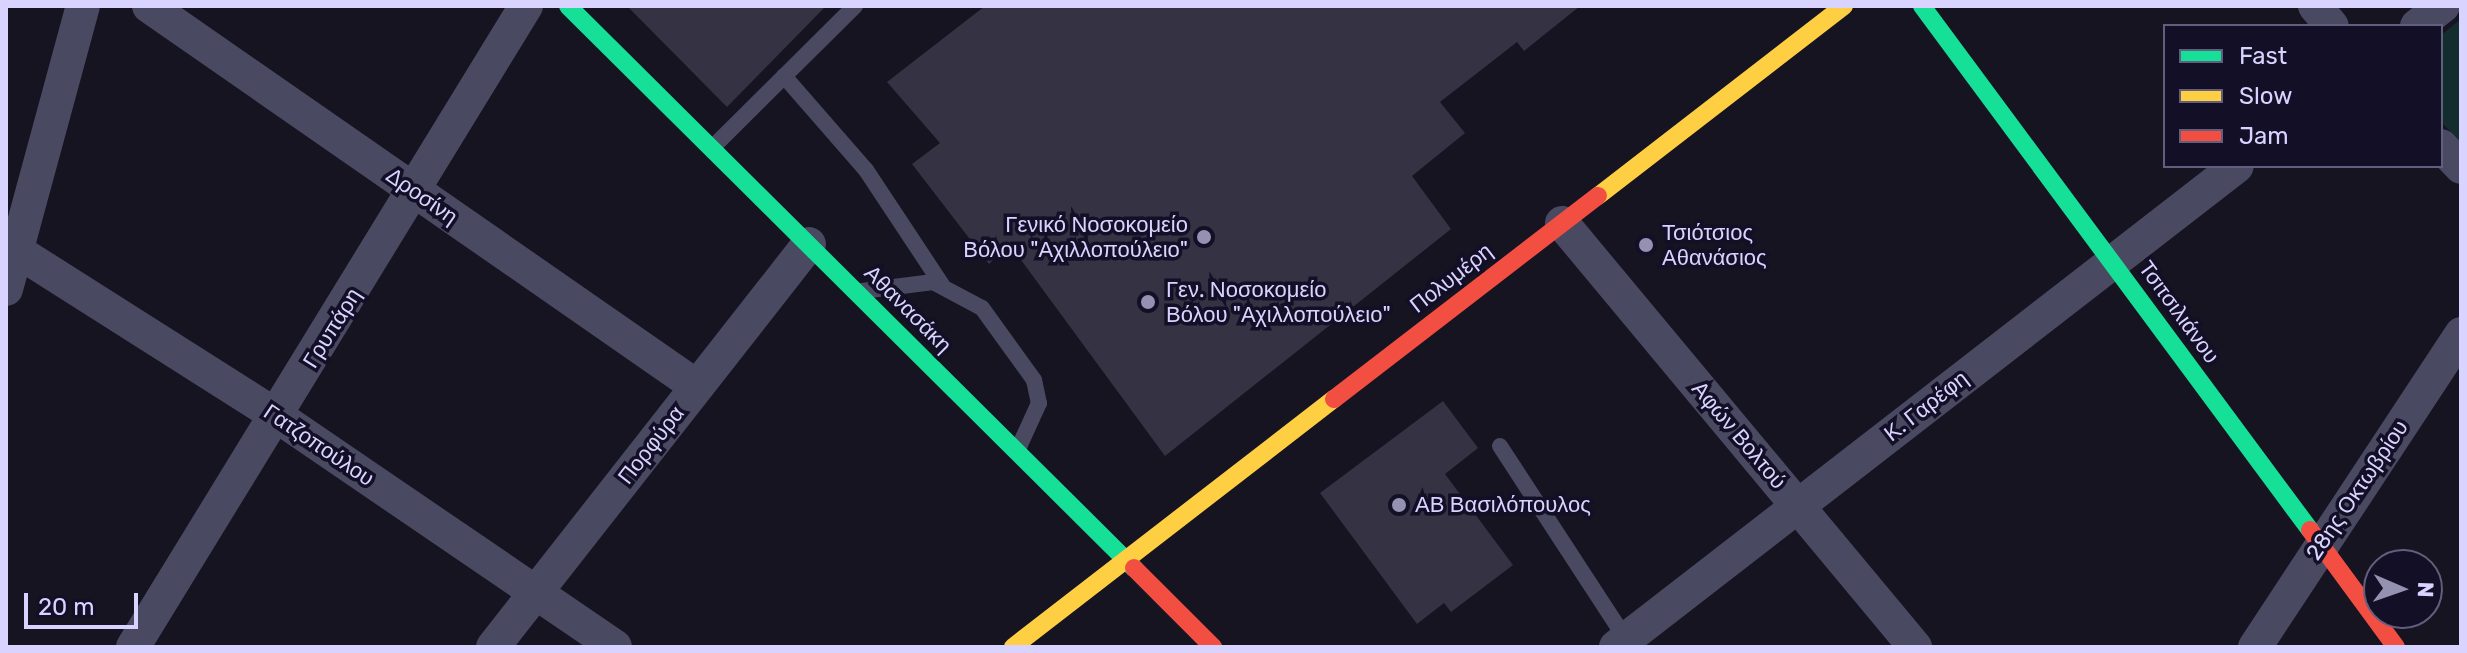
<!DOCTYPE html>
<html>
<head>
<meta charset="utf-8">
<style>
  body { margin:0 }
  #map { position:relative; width:2467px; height:653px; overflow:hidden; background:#161421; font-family:Rubik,sans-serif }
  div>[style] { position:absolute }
  .green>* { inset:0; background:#132c2d }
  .building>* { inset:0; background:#343243 }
  .lane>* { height:16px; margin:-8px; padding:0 8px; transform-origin:8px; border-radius:8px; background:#4a4962 }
  .street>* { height:34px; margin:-17px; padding:0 17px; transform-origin:17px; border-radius:17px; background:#4a4962 }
  .fast>* { height:18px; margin:-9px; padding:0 9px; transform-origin:9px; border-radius:9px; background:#16e098 }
  .slow>* { height:18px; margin:-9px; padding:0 9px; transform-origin:9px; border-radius:9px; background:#ffcf43 }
  .jam>* { height:18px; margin:-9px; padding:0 9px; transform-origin:9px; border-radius:9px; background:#f24e42 }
  .dots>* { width:22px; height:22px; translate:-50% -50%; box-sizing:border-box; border:4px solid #130f26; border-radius:50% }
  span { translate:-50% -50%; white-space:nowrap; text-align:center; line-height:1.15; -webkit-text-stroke:7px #130f26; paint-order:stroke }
  .street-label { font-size:22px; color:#d9d4ff }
  .poi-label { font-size:22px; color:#d9d4ff }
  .right { translate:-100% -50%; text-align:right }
  .left { translate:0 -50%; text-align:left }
  .frame { position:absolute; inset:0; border:8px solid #d9d4ff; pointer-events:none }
  .legend { position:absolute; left:2163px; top:24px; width:280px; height:144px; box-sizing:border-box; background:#130f26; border:2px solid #625e7d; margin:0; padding:10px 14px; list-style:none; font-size:24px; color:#d9d4ff }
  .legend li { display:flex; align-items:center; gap:16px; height:40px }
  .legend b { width:40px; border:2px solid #625e7d }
  .north { position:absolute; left:2363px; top:549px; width:80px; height:80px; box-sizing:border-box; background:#130f26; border:2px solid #625e7d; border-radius:50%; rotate:92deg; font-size:22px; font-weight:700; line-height:32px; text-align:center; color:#d9d4ff }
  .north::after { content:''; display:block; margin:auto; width:28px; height:36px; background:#9591b1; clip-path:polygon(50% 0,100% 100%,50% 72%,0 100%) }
  .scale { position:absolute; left:24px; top:593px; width:114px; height:36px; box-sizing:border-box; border:4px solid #d9d4ff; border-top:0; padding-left:10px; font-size:24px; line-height:28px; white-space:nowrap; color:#d9d4ff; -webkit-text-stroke:6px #130f26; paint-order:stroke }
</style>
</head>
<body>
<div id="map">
  <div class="green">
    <i style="clip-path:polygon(2461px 19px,2461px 142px,2441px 122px,2441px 35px)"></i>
  </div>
  <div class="building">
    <i style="clip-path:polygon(627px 6px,826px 6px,727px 107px)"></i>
    <i style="clip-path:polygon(985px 6px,1580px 6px,1524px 51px,1517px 42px,1440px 102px,1465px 133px,1412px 176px,1451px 229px,1165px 456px,1010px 245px,989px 264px,912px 164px,940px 143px,887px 82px)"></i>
    <i style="clip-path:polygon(1443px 401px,1478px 448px,1445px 474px,1513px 565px,1451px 612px,1444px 603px,1417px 624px,1320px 493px)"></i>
  </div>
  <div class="lane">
    <i style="left:784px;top:76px;width:125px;rotate:48.9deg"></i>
    <i style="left:866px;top:170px;width:138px;rotate:56.5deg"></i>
    <i style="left:714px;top:146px;width:199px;rotate:-44.8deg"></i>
    <i style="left:862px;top:291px;width:72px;rotate:-7.2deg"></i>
    <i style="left:933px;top:282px;width:55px;rotate:28deg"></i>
    <i style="left:982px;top:308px;width:89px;rotate:54.2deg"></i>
    <i style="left:1034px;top:380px;width:24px;rotate:78deg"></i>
    <i style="left:1039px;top:403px;width:51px;rotate:114.5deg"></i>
    <i style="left:1500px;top:446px;width:230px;rotate:56.9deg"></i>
  </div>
  <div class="street">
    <i style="left:149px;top:6px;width:666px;rotate:34.79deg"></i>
    <i style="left:2315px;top:6px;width:26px;rotate:50deg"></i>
    <i style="left:2417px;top:26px;width:33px;rotate:-38deg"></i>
    <i style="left:2441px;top:146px;width:29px;rotate:46deg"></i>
    <i style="left:1562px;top:223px;width:552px;rotate:50.22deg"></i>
    <i style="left:17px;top:251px;width:308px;rotate:32.4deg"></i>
    <i style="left:277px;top:416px;width:409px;rotate:34.3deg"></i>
    <i style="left:6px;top:289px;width:293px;rotate:-74.8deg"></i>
    <i style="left:133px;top:647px;width:752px;rotate:-58.49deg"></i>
    <i style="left:493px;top:647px;width:512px;rotate:-51.9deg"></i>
    <i style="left:1616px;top:647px;width:785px;rotate:-37.76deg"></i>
    <i style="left:2255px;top:647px;width:375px;rotate:-56.6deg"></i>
  </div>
  <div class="fast">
    <i style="left:568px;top:6px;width:798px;rotate:44.8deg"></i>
    <i style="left:1922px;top:6px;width:652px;rotate:53.48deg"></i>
  </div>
  <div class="slow">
    <i style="left:1598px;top:196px;width:311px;rotate:-37.7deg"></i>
    <i style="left:1013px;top:647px;width:406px;rotate:-37.7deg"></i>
  </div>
  <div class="jam">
    <i style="left:1334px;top:399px;width:333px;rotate:-37.6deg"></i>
    <i style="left:2310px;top:530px;width:145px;rotate:53.7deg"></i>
    <i style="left:1134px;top:568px;width:112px;rotate:45deg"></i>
  </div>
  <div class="dots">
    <i style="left:1204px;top:237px;background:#9591b1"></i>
    <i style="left:1646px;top:245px;background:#9591b1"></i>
    <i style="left:1148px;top:302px;background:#9591b1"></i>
    <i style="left:1399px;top:505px;background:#9591b1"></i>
  </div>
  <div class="street-label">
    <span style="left:422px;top:196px;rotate:35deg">Δροσίνη</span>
    <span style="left:1451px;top:278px;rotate:-38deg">Πολυμέρη</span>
    <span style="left:908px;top:309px;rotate:45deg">Αθανασάκη</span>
    <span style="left:2179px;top:312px;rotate:54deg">Τσιτσιλιάνου</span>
    <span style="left:332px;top:328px;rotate:-58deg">Γρυπάρη</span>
    <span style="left:1926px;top:406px;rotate:-38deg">Κ. Γαρέφη</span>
    <span style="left:1739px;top:435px;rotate:50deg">Αφών Βολτού</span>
    <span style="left:319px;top:445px;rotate:34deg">Γατζοπούλου</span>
    <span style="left:651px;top:445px;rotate:-52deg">Πορφύρα</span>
    <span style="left:2357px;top:490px;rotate:-56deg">28ης Οκτωβρίου</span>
  </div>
  <div class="poi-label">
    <span class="right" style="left:1188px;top:237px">Γενικό Νοσοκομείο<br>Βόλου "Αχιλλοπούλειο"</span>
    <span class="left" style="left:1662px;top:245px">Τσιότσιος<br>Αθανάσιος</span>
    <span class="left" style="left:1166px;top:302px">Γεν. Νοσοκομείο<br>Βόλου "Αχιλλοπούλειο"</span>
    <span class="left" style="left:1415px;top:505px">ΑΒ Βασιλόπουλος</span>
  </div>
  <div class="frame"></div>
  <ul class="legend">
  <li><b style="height:10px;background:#16e098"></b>Fast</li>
  <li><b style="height:10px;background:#ffcf43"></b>Slow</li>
  <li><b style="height:10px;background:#f24e42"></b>Jam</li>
  </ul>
  <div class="north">N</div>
  <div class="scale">20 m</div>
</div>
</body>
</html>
